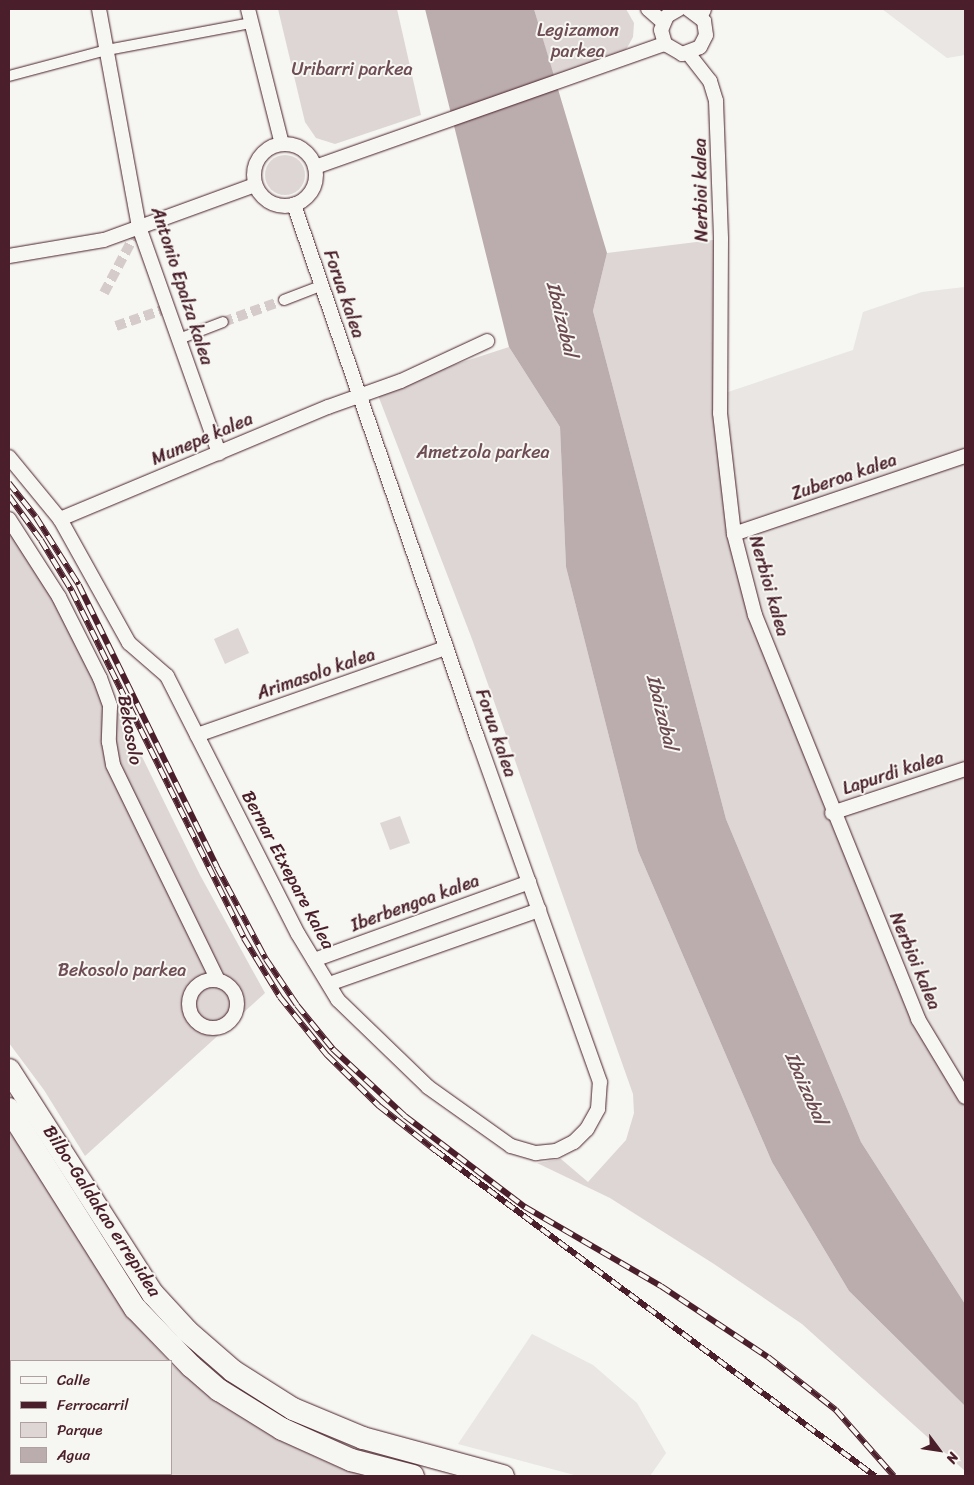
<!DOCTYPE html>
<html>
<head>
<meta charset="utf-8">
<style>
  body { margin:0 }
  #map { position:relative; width:974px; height:1485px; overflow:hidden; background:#f6f6f2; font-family:Sriracha,sans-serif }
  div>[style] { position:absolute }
  .built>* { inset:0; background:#e9e6e3 }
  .green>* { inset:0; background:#ddd6d5 }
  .round { border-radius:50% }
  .water>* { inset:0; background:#bbadae }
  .pedestrian-tunnel>* { height:10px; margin-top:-5px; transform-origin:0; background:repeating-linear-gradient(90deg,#d4cbca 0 10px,transparent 0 15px) }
  .roads { filter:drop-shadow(0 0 1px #4a1f2b) drop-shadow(0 0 1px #4a1f2b) }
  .pedestrian>* { height:10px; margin:-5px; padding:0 5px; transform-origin:5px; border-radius:5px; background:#f6f6f2 }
  .minor>* { height:14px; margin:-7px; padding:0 7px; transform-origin:7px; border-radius:7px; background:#f6f6f2 }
  .minor>.ring { margin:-7px; padding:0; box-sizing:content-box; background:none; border:14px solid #f6f6f2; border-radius:50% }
  .tertiary>* { height:16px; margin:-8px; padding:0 8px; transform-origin:8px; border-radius:8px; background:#f6f6f2 }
  .trunk>* { height:22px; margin:-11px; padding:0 11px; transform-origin:11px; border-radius:11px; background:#f6f6f2 }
  .rail>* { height:5.5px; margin-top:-2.75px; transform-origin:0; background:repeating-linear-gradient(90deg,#f6f6f2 0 11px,#4a1f2b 0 22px); box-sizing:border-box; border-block:1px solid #4a1f2b }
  span { translate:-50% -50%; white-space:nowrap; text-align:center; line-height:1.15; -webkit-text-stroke:4px #f6f6f2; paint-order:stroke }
  .park-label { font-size:18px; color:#6f4d56 }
  .street-label { font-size:18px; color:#4a1f2b }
  .water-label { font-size:19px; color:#6c4a52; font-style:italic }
  .frame { position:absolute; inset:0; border:10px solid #4a1f2b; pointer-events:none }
  .legend { position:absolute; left:10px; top:1360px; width:162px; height:115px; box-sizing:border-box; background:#f6f6f2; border:1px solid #b1a0a2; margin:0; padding:6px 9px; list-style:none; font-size:15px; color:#4a1f2b }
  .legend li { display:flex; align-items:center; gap:10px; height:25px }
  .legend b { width:25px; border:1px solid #b1a0a2 }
  .north { position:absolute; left:914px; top:1425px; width:50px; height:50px; -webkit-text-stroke:4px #f6f6f2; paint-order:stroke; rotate:121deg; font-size:14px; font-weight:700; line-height:20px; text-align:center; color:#4a1f2b }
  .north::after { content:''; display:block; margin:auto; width:18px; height:22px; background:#4a1f2b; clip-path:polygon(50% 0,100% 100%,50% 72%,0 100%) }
</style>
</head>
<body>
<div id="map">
  <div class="built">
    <i style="clip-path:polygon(882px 9px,965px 9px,965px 55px,947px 58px)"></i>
    <i style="clip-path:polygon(965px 287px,965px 1097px,955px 1084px,832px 813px,755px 615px,734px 534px,719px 395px,853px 350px,863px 312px,922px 292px)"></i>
    <i style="clip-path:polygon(532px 1334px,593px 1365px,637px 1403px,666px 1453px,650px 1476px,578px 1476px,458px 1444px)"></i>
  </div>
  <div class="green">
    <i style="clip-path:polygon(278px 9px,397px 9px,421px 115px,335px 144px,316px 138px,305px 122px)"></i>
    <i style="clip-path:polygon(534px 9px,626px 9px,634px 23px,633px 37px,627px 48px,609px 66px,555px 81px)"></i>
    <i class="round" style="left:265px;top:155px;width:40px;height:40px"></i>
    <i style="clip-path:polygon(721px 239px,719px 395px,734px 534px,832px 813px,955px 1084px,965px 1097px,965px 1304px,861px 1142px,726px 819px,593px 311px,607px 253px)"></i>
    <i style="clip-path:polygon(509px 347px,560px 427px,566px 567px,638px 851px,772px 1162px,849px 1291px,965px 1406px,965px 1471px,802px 1324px,714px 1264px,610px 1198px,537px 1163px,561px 1159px,588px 1182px,626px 1140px,634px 1113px,633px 1094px,472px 639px,376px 390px)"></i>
    <i style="clip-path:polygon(9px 512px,74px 618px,200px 875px,265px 993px,85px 1156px,44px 1090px,9px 1043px)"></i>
    <i style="clip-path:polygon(238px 628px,249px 653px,225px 664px,214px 639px)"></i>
    <i style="clip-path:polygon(400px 816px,410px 843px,390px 850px,380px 823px)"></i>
    <i style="clip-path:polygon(9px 1130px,126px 1315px,169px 1361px,11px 1361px,11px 1387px,9px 1384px)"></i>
    <i style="clip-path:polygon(171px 1364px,212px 1399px,277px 1439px,347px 1471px,368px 1476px,76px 1476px,171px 1474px)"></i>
  </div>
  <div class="water">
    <i style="clip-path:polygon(425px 9px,534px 9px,607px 253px,593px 311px,726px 819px,861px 1142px,965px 1304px,965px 1406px,849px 1291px,772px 1162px,638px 851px,566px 567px,560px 427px,509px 347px)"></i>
  </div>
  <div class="pedestrian-tunnel">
    <i style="left:104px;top:293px;width:75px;rotate:-62.1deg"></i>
    <i style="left:223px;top:322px;width:65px;rotate:-19.8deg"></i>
    <i style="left:116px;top:326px;width:55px;rotate:-19.1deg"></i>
  </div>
  <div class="roads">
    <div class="pedestrian">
      <i style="left:9px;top:76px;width:101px;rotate:-14.9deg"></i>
      <i style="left:107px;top:50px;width:147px;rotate:-10.6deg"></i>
      <i style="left:284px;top:300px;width:40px;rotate:-21deg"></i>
      <i style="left:179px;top:339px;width:47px;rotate:-21.1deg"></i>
    </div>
    <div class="minor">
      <i style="left:99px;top:9px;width:222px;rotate:79.6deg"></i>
      <i style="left:139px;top:227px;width:240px;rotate:70.5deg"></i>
      <i style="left:248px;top:9px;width:139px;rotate:75.9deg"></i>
      <i style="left:648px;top:9px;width:20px;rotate:41deg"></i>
      <i style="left:679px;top:9px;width:14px;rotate:150deg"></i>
      <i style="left:667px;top:16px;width:15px;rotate:113deg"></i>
      <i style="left:661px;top:30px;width:15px;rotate:74deg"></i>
      <i style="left:665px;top:44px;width:20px;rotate:30deg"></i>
      <i style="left:682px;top:54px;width:19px;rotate:-21deg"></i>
      <i style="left:700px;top:47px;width:13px;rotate:-63deg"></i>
      <i style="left:706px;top:35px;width:14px;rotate:-98deg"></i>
      <i style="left:704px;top:21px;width:20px;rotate:-143deg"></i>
      <i style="left:688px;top:53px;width:36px;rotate:52deg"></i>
      <i style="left:710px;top:81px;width:21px;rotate:73deg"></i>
      <i style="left:716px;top:101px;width:138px;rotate:87.9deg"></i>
      <i style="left:721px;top:239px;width:174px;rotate:90.3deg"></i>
      <i style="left:720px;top:413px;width:122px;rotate:83.4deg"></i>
      <i style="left:734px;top:534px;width:84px;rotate:75.5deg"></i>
      <i style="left:755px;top:615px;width:436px;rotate:68deg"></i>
      <i style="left:918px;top:1019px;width:91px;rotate:58.9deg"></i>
      <i class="ring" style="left:254px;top:144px;width:48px;height:48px"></i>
      <i style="left:315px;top:167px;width:371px;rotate:-19.4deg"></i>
      <i style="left:9px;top:256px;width:96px;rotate:-9.6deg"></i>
      <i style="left:104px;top:240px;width:161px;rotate:-20deg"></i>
      <i style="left:9px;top:457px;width:80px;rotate:50.6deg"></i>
      <i style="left:60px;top:519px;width:142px;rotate:60.9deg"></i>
      <i style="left:129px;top:643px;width:50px;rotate:41deg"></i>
      <i style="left:167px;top:676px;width:289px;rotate:63.1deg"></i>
      <i style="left:298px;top:934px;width:77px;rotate:58.8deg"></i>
      <i style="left:338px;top:1000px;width:125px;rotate:44deg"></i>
      <i style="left:428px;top:1087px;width:102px;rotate:35.4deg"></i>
      <i style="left:511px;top:1146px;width:26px;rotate:16deg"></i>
      <i style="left:536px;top:1153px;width:20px;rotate:-6deg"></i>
      <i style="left:556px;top:1151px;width:20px;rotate:-27deg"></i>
      <i style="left:574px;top:1142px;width:18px;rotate:-45deg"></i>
      <i style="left:587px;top:1129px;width:23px;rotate:-61deg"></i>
      <i style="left:598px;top:1109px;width:27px;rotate:-86deg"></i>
      <i style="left:600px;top:1082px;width:366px;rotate:-109.6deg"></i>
      <i style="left:477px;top:737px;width:563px;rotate:-108.98deg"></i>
      <i style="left:9px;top:519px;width:93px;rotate:57.3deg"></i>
      <i style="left:59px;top:597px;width:91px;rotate:63.2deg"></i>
      <i style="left:100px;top:678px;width:30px;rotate:70deg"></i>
      <i style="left:110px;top:706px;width:36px;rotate:92deg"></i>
      <i style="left:109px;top:742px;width:23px;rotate:80deg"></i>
      <i style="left:113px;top:765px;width:239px;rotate:64deg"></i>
      <i style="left:60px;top:519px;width:290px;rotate:-22.7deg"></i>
      <i style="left:328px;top:407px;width:77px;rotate:-19.6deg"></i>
      <i style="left:401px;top:381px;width:95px;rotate:-24.9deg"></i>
      <i style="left:734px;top:534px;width:244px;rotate:-18.7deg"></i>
      <i style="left:197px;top:735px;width:264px;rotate:-19.3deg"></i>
      <i style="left:832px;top:813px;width:140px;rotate:-18.3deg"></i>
      <i style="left:314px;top:960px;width:229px;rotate:-19.9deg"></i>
      <i class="ring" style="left:189px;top:980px;width:34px;height:34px"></i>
      <i style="left:329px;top:984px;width:223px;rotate:-19.4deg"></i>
    </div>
    <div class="tertiary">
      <i style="left:700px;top:15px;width:7px;rotate:-63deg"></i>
    </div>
    <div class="trunk">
      <i style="left:9px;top:1070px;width:266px;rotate:57.3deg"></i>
      <i style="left:153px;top:1294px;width:50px;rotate:47.4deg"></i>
      <i style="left:187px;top:1331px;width:61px;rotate:41deg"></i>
      <i style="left:233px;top:1371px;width:71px;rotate:32.3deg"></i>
      <i style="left:293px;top:1409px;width:76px;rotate:22.5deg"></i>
      <i style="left:363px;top:1438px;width:145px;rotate:15.2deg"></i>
      <i style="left:9px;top:1109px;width:236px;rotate:57.7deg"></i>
      <i style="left:135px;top:1308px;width:81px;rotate:46deg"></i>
      <i style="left:191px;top:1366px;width:37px;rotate:41deg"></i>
      <i style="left:219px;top:1390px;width:74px;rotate:31.8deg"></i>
      <i style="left:282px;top:1429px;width:76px;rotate:24.2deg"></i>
      <i style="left:351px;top:1460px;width:64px;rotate:14.5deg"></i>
    </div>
  </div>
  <div class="rail">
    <i style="left:9px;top:483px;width:43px;rotate:51.5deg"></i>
    <i style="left:36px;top:517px;width:80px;rotate:57.7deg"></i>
    <i style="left:79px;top:585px;width:314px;rotate:63.9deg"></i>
    <i style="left:217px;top:867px;width:104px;rotate:62deg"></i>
    <i style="left:266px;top:959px;width:55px;rotate:56deg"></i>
    <i style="left:297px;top:1005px;width:57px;rotate:50.7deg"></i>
    <i style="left:333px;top:1049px;width:98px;rotate:42.9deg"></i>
    <i style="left:405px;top:1116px;width:151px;rotate:37.2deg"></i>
    <i style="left:525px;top:1207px;width:157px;rotate:30.2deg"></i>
    <i style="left:661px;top:1286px;width:128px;rotate:33.6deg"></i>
    <i style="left:768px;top:1357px;width:86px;rotate:37.9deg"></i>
    <i style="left:836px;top:1410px;width:88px;rotate:48.7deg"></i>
    <i style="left:9px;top:496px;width:54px;rotate:54deg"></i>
    <i style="left:41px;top:540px;width:60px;rotate:58.7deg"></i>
    <i style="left:72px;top:591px;width:387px;rotate:63.6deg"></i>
    <i style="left:244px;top:938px;width:69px;rotate:58.6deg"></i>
    <i style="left:280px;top:997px;width:75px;rotate:51deg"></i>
    <i style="left:327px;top:1055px;width:73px;rotate:44.4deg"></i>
    <i style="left:379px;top:1106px;width:71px;rotate:38.2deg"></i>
    <i style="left:435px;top:1150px;width:548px;rotate:36.54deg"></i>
  </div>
  <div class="park-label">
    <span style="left:578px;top:41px">Legizamon<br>parkea</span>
    <span style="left:352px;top:69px">Uribarri parkea</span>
    <span style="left:483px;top:452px">Ametzola parkea</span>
    <span style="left:122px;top:970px">Bekosolo parkea</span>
  </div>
  <div class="street-label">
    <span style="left:701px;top:190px;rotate:-91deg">Nerbioi kalea</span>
    <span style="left:182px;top:286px;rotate:72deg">Antonio Epalza kalea</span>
    <span style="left:344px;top:294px;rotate:71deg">Forua kalea</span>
    <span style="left:202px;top:439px;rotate:-23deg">Munepe kalea</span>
    <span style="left:844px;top:477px;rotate:-19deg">Zuberoa kalea</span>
    <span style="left:769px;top:586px;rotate:74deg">Nerbioi kalea</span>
    <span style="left:316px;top:674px;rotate:-19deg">Arimasolo kalea</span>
    <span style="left:130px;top:730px;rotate:80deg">Bekosolo</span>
    <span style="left:496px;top:733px;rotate:71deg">Forua kalea</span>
    <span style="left:893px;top:773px;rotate:-18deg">Lapurdi kalea</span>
    <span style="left:288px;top:870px;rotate:62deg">Bernar Etxepare kalea</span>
    <span style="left:415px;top:903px;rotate:-20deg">Iberbengoa kalea</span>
    <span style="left:915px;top:961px;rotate:67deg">Nerbioi kalea</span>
    <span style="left:102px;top:1211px;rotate:57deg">Bilbo-Galdakao errepidea</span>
  </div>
  <div class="water-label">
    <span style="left:562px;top:319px;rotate:76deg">Ibaizabal</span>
    <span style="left:662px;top:712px;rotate:76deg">Ibaizabal</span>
    <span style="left:806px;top:1088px;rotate:66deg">Ibaizabal</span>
  </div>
  <div class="frame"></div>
  <ul class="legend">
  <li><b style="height:6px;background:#f6f6f2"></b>Calle</li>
  <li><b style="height:6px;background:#4a1f2b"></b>Ferrocarril</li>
  <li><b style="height:14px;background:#ddd6d5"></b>Parque</li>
  <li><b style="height:14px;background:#bbadae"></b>Agua</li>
  </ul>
  <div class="north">N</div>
</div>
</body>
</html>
